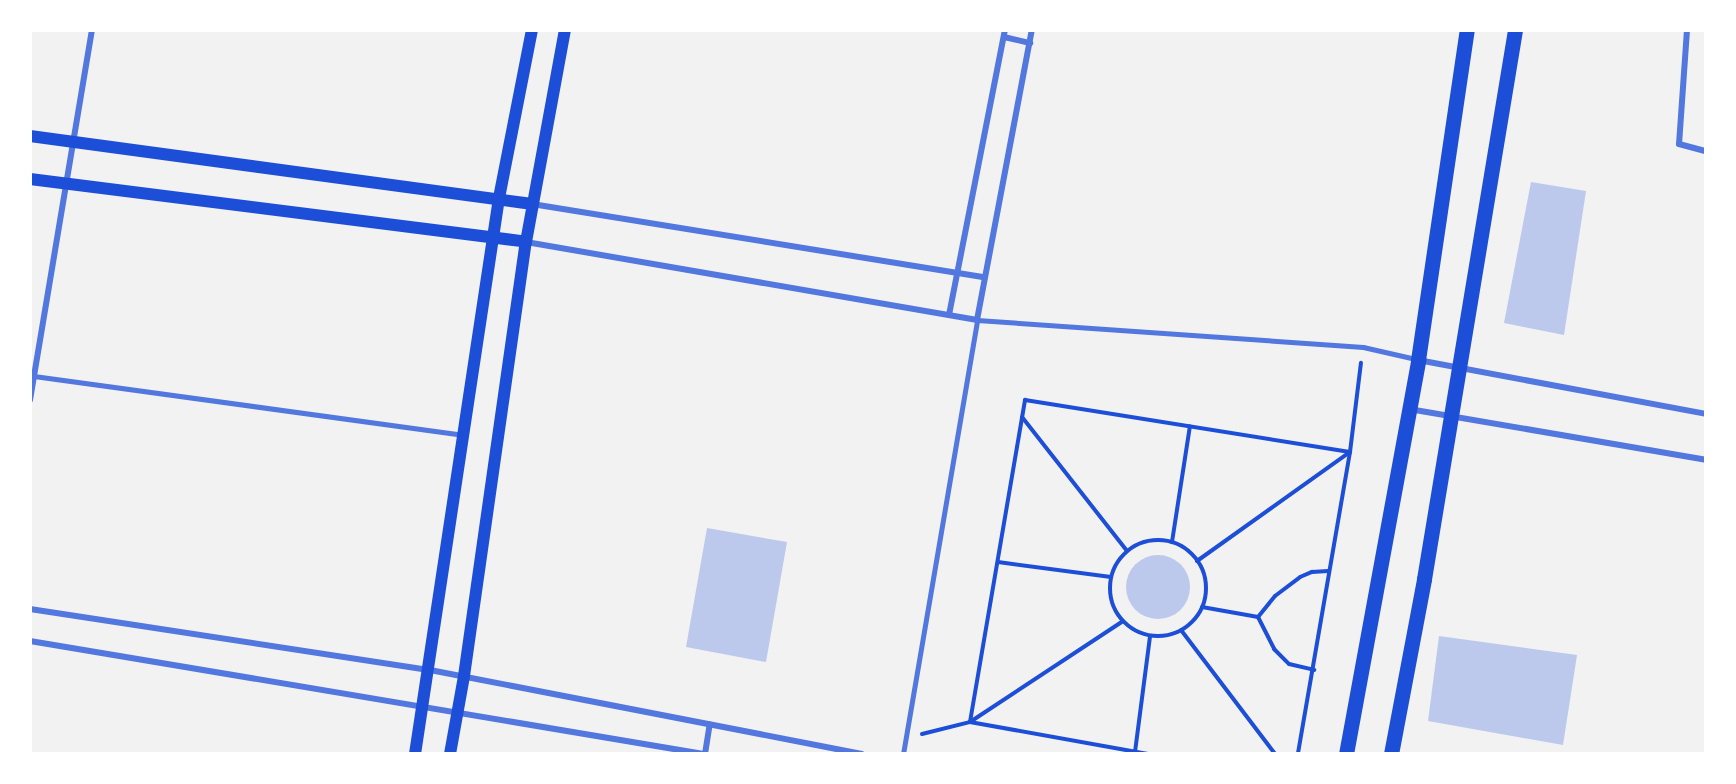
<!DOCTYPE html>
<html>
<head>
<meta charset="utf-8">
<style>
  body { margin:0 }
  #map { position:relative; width:1736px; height:784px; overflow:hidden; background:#f2f2f2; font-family:"IBM Plex Sans",sans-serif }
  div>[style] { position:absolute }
  .building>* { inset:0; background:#bdc9ec }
  .round { border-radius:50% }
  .path>* { height:4px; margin:-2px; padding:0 2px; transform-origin:2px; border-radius:2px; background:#1d4ed8 }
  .path>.ring { margin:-2px; padding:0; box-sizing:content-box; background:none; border:4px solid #1d4ed8; border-radius:50% }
  .service>* { height:4.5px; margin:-2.25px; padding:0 2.25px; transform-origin:2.25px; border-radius:2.25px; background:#5277de }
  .pedestrian>* { height:5px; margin:-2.5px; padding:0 2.5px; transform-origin:2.5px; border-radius:2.5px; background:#5277de }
  .minor>* { height:6px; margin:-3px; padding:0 3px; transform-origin:3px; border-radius:3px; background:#5277de }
  .secondary>* { height:12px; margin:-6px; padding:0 6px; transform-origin:6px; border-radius:6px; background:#1d4ed8 }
  .primary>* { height:15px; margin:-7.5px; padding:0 7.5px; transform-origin:7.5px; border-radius:7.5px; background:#1d4ed8 }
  span { translate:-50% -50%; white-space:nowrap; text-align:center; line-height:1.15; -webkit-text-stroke:6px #fff; paint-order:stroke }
  .frame { position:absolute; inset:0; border:32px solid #fff; pointer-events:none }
</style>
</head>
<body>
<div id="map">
  <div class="building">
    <i style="clip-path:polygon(1531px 182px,1586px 191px,1564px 335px,1504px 323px)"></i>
    <i style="clip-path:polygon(707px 528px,787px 542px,766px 662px,686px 647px)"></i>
    <i class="round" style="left:1126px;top:555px;width:64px;height:64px"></i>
    <i style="clip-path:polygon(1439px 636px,1577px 655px,1563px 745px,1428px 721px)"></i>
  </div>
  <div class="path">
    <i style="left:1022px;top:417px;width:170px;rotate:51.9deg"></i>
    <i class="ring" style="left:1110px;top:540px;width:92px;height:92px"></i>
    <i style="left:1172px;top:542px;width:117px;rotate:-81.2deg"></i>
    <i style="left:1197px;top:561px;width:188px;rotate:-35.5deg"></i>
    <i style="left:1350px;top:452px;width:90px;rotate:-83deg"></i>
    <i style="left:998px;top:562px;width:114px;rotate:7.6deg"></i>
    <i style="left:1202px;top:607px;width:57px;rotate:10.1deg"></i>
    <i style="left:1258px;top:617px;width:27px;rotate:-51deg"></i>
    <i style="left:1275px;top:596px;width:31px;rotate:-37deg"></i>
    <i style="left:1300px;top:577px;width:13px;rotate:-23deg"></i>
    <i style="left:1312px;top:572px;width:16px;rotate:-4deg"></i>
    <i style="left:1258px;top:617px;width:36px;rotate:63deg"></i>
    <i style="left:1274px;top:649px;width:21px;rotate:45deg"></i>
    <i style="left:1289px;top:664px;width:26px;rotate:13deg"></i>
    <i style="left:1181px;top:630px;width:156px;rotate:52.8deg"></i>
    <i style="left:922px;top:734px;width:49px;rotate:-14deg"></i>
    <i style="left:970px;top:722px;width:183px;rotate:-33.4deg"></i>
    <i style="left:1135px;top:752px;width:117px;rotate:-82.6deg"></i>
    <i style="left:1148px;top:754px;width:181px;rotate:-169.8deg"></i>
    <i style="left:970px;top:722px;width:327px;rotate:-80.3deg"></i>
    <i style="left:1025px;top:400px;width:329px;rotate:9.1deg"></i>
    <i style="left:1350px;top:452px;width:306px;rotate:99.8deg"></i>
  </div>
  <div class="service">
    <i style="left:34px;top:376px;width:432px;rotate:7.8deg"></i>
  </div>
  <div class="pedestrian">
    <i style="left:903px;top:754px;width:440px;rotate:-80.3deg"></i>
    <i style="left:977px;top:320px;width:387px;rotate:4deg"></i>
    <i style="left:1363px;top:347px;width:54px;rotate:12.8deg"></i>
  </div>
  <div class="minor">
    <i style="left:1687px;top:30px;width:114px;rotate:94deg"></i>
    <i style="left:1679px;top:144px;width:28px;rotate:15deg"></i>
    <i style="left:1004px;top:37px;width:27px;rotate:13deg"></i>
    <i style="left:532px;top:204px;width:458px;rotate:9.2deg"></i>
    <i style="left:526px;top:242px;width:458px;rotate:9.8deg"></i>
    <i style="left:977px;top:320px;width:295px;rotate:-79.3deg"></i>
    <i style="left:949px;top:315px;width:290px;rotate:-78.9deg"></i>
    <i style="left:1418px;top:360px;width:293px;rotate:10.6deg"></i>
    <i style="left:30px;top:400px;width:375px;rotate:-80.5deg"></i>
    <i style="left:1409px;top:409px;width:301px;rotate:9.7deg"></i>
    <i style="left:30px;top:609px;width:405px;rotate:8.7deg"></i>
    <i style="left:430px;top:670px;width:440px;rotate:11deg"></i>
    <i style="left:30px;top:641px;width:683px;rotate:9.52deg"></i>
    <i style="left:705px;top:754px;width:30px;rotate:-81deg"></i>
  </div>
  <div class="secondary">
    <i style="left:30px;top:136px;width:507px;rotate:7.71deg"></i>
    <i style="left:30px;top:179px;width:500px;rotate:7.2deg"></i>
    <i style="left:415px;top:754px;width:562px;rotate:-81.41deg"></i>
    <i style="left:499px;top:198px;width:171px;rotate:-78.9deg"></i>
    <i style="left:450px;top:754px;width:79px;rotate:-79.8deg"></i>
    <i style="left:464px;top:676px;width:438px;rotate:-81.9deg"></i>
    <i style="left:526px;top:242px;width:216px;rotate:-79.6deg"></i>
  </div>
  <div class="primary">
    <i style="left:1346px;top:754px;width:401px;rotate:-79.6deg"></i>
    <i style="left:1418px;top:360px;width:334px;rotate:-81.6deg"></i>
    <i style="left:1391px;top:754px;width:178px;rotate:-79.3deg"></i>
    <i style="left:1424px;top:579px;width:556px;rotate:-80.59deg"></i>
  </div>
  <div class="frame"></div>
</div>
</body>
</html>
